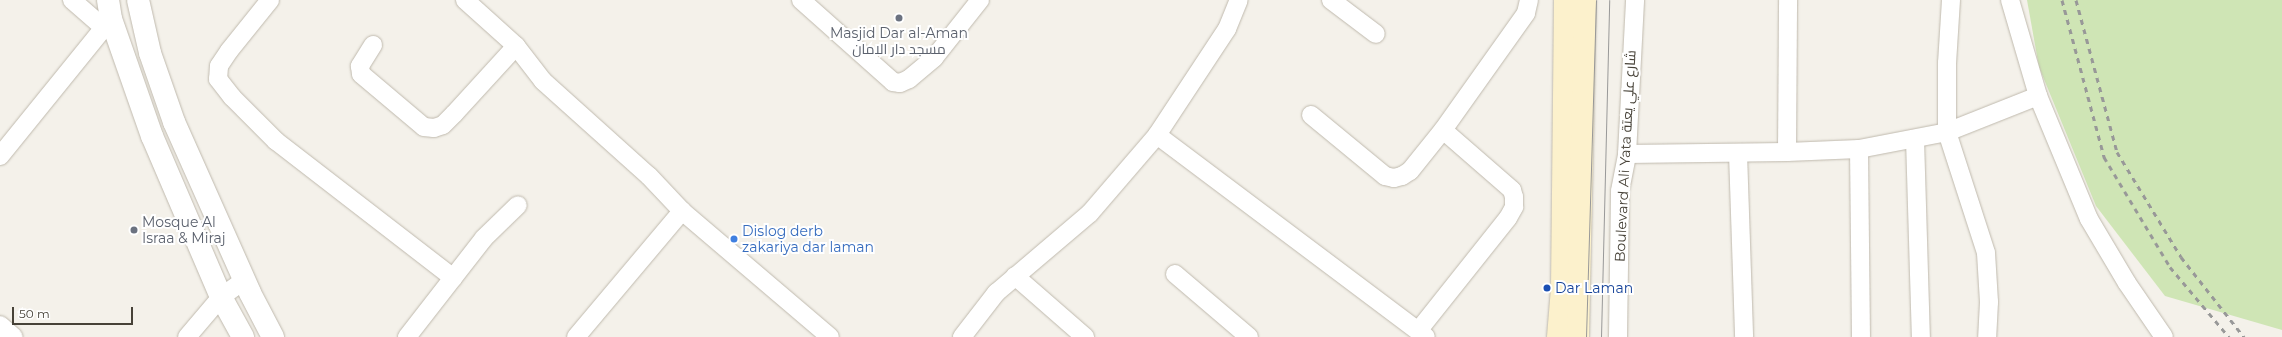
<!DOCTYPE html>
<html>
<head>
<meta charset="utf-8">
<style>
  body { margin:0 }
  #map { position:relative; width:2282px; height:337px; overflow:hidden; background:#f4f1ea; font-family:Montserrat,Cairo,sans-serif }
  div>[style] { position:absolute }
  .green>* { inset:0; background:#cfe5b5 }
  .roads { filter:drop-shadow(0 0 1px #bfb9ad) drop-shadow(0 0 1px #bfb9ad) }
  .minor>* { height:18px; margin:-9px; padding:0 9px; transform-origin:9px; border-radius:9px; background:#fff }
  .tertiary>* { height:22px; margin:-11px; padding:0 11px; transform-origin:11px; border-radius:11px; background:#fff }
  .secondary>* { height:22px; margin:-11px; padding:0 11px; transform-origin:11px; border-radius:11px; background:#fcf1cc }
  .tram>* { height:1px; margin:-0.5px; padding:0 0.5px; transform-origin:0.5px; border-radius:0.5px; background:#989898 }
  .rail>* { height:3px; margin-top:-1.5px; transform-origin:0; background:repeating-linear-gradient(90deg,#989898 0 5px,transparent 0 10px) }
  .dots>* { width:11px; height:11px; translate:-50% -50%; box-sizing:border-box; border:2px solid #fff; border-radius:50% }
  span { translate:-50% -50%; white-space:nowrap; text-align:center; line-height:1.15; -webkit-text-stroke:4px #fff; paint-order:stroke }
  .worship-label { font-size:14px; color:#5b616d }
  .left { translate:0 -50%; text-align:left }
  .street-label { font-size:14px; color:#474238 }
  .shop-label { font-size:14px; color:#366cbe }
  .transit-label { font-size:14px; color:#164399 }
  .scale { position:absolute; left:12px; top:307px; width:121px; height:18px; box-sizing:border-box; border:2px solid #474238; border-top:0; padding-left:5px; font-size:12px; line-height:14px; white-space:nowrap; color:#474238; -webkit-text-stroke:3px #fff; paint-order:stroke }
</style>
</head>
<body>
<div id="map">
  <div class="green">
    <i style="clip-path:polygon(2027px 0,2282px 0,2282px 330px,2165px 296px,2096px 206px,2039px 67px)"></i>
  </div>
  <div class="roads">
    <div class="minor">
      <i style="left:72px;top:0;width:43px;rotate:41.2deg"></i>
      <i style="left:270px;top:0;width:65px;rotate:128.8deg"></i>
      <i style="left:229px;top:51px;width:18px;rotate:124deg"></i>
      <i style="left:219px;top:66px;width:13px;rotate:94deg"></i>
      <i style="left:218px;top:79px;width:23px;rotate:52deg"></i>
      <i style="left:232px;top:97px;width:62px;rotate:45deg"></i>
      <i style="left:276px;top:141px;width:224px;rotate:37.7deg"></i>
      <i style="left:465px;top:0;width:69px;rotate:42deg"></i>
      <i style="left:516px;top:46px;width:44px;rotate:52.4deg"></i>
      <i style="left:543px;top:81px;width:142px;rotate:41.9deg"></i>
      <i style="left:649px;top:176px;width:48px;rotate:46.7deg"></i>
      <i style="left:682px;top:211px;width:194px;rotate:40.4deg"></i>
      <i style="left:801px;top:0;width:123px;rotate:41.7deg"></i>
      <i style="left:893px;top:82px;width:7px;rotate:8deg"></i>
      <i style="left:900px;top:83px;width:10px;rotate:-24deg"></i>
      <i style="left:909px;top:79px;width:33px;rotate:-40deg"></i>
      <i style="left:934px;top:58px;width:74px;rotate:-51.6deg"></i>
      <i style="left:1331px;top:0;width:56px;rotate:37.1deg"></i>
      <i style="left:1951px;top:0;width:63px;rotate:93.6deg"></i>
      <i style="left:1947px;top:63px;width:69px;rotate:90deg"></i>
      <i style="left:1947px;top:132px;width:127px;rotate:72.1deg"></i>
      <i style="left:1986px;top:253px;width:49px;rotate:86.5deg"></i>
      <i style="left:1989px;top:302px;width:35px;rotate:93deg"></i>
      <i style="left:2010px;top:0;width:100px;rotate:73.7deg"></i>
      <i style="left:2038px;top:96px;width:133px;rotate:67.5deg"></i>
      <i style="left:2089px;top:219px;width:74px;rotate:59.3deg"></i>
      <i style="left:2127px;top:283px;width:65px;rotate:55.6deg"></i>
      <i style="left:373px;top:45px;width:25px;rotate:122deg"></i>
      <i style="left:360px;top:66px;width:8px;rotate:83deg"></i>
      <i style="left:361px;top:74px;width:82px;rotate:40.1deg"></i>
      <i style="left:424px;top:127px;width:10px;rotate:6deg"></i>
      <i style="left:434px;top:128px;width:9px;rotate:-18deg"></i>
      <i style="left:443px;top:125px;width:16px;rotate:-45deg"></i>
      <i style="left:454px;top:114px;width:92px;rotate:-47.6deg"></i>
      <i style="left:1311px;top:115px;width:96px;rotate:39.5deg"></i>
      <i style="left:1385px;top:176px;width:9px;rotate:13deg"></i>
      <i style="left:1394px;top:178px;width:8px;rotate:-14deg"></i>
      <i style="left:1402px;top:176px;width:9px;rotate:-32deg"></i>
      <i style="left:1410px;top:171px;width:53px;rotate:-51.2deg"></i>
      <i style="left:1443px;top:130px;width:143px;rotate:-54.6deg"></i>
      <i style="left:1526px;top:13px;width:13px;rotate:-77deg"></i>
      <i style="left:1157px;top:135px;width:336px;rotate:36.9deg"></i>
      <i style="left:1915px;top:139px;width:198px;rotate:88.3deg"></i>
      <i style="left:1859px;top:149px;width:188px;rotate:89.4deg"></i>
      <i style="left:1787px;top:152px;width:152px;rotate:-89.6deg"></i>
      <i style="left:1738px;top:153px;width:184px;rotate:88.1deg"></i>
      <i style="left:1627px;top:154px;width:160px;rotate:-0.7deg"></i>
      <i style="left:1787px;top:152px;width:72px;rotate:-2.4deg"></i>
      <i style="left:1859px;top:149px;width:90px;rotate:-10.9deg"></i>
      <i style="left:1947px;top:132px;width:98px;rotate:-21.6deg"></i>
      <i style="left:0;top:156px;width:176px;rotate:-51deg"></i>
      <i style="left:1175px;top:274px;width:97px;rotate:40.4deg"></i>
      <i style="left:1015px;top:276px;width:93px;rotate:41.1deg"></i>
      <i style="left:0;top:325px;width:18px;rotate:41deg"></i>
      <i style="left:1418px;top:331px;width:144px;rotate:-51.5deg"></i>
      <i style="left:1508px;top:218px;width:13px;rotate:-61deg"></i>
      <i style="left:1514px;top:207px;width:10px;rotate:-90deg"></i>
      <i style="left:1514px;top:197px;width:7px;rotate:-106deg"></i>
      <i style="left:1512px;top:190px;width:91px;rotate:-139deg"></i>
      <i style="left:187px;top:337px;width:52px;rotate:-49.6deg"></i>
      <i style="left:221px;top:297px;width:29px;rotate:-36deg"></i>
      <i style="left:407px;top:337px;width:125px;rotate:-52.1deg"></i>
      <i style="left:484px;top:238px;width:47px;rotate:-44.1deg"></i>
      <i style="left:576px;top:337px;width:165px;rotate:-49.9deg"></i>
      <i style="left:962px;top:337px;width:56px;rotate:-52.3deg"></i>
      <i style="left:996px;top:293px;width:123px;rotate:-40.4deg"></i>
      <i style="left:1090px;top:213px;width:103px;rotate:-49.3deg"></i>
      <i style="left:1157px;top:135px;width:127px;rotate:-56.6deg"></i>
      <i style="left:1227px;top:29px;width:31px;rotate:-68deg"></i>
      <i style="left:1618px;top:337px;width:146px;rotate:-89.2deg"></i>
      <i style="left:1620px;top:191px;width:38px;rotate:-79deg"></i>
      <i style="left:1627px;top:154px;width:154px;rotate:-87deg"></i>
    </div>
    <div class="tertiary">
      <i style="left:108px;top:0;width:19px;rotate:81deg"></i>
      <i style="left:111px;top:19px;width:124px;rotate:70.7deg"></i>
      <i style="left:152px;top:136px;width:175px;rotate:66.8deg"></i>
      <i style="left:221px;top:297px;width:46px;rotate:61.2deg"></i>
      <i style="left:138px;top:0;width:54px;rotate:77.2deg"></i>
      <i style="left:150px;top:53px;width:73px;rotate:70.8deg"></i>
      <i style="left:174px;top:122px;width:187px;rotate:66deg"></i>
      <i style="left:250px;top:293px;width:50px;rotate:62.4deg"></i>
    </div>
    <div class="secondary">
      <i style="left:1558px;top:337px;width:49px;rotate:-85.3deg"></i>
      <i style="left:1562px;top:288px;width:288px;rotate:-89.4deg"></i>
      <i style="left:1578px;top:337px;width:337px;rotate:-88.8deg"></i>
    </div>
  </div>
  <div class="tram">
    <i style="left:1586px;top:337px;width:337px;rotate:-88.3deg"></i>
    <i style="left:1601px;top:337px;width:337px;rotate:-88.6deg"></i>
  </div>
  <div class="rail">
    <i style="left:2062px;top:0;width:163px;rotate:75deg"></i>
    <i style="left:2104px;top:157px;width:128px;rotate:59deg"></i>
    <i style="left:2170px;top:267px;width:92px;rotate:49.9deg"></i>
    <i style="left:2076px;top:0;width:157px;rotate:74.9deg"></i>
    <i style="left:2117px;top:152px;width:123px;rotate:58.6deg"></i>
    <i style="left:2181px;top:257px;width:102px;rotate:51.8deg"></i>
  </div>
  <div class="dots">
    <i style="left:899px;top:18px;background:#6b7280"></i>
    <i style="left:134px;top:230px;background:#6b7280"></i>
    <i style="left:734px;top:239px;background:#3f7fe0"></i>
    <i style="left:1547px;top:288px;background:#1a4fb4"></i>
  </div>
  <div class="worship-label">
    <span style="left:899px;top:41px">Masjid Dar al-Aman<br>مسجد دار الامان</span>
    <span class="left" style="left:142px;top:230px">Mosque Al<br>Israa &amp; Miraj</span>
  </div>
  <div class="street-label">
    <span style="left:1625px;top:156px;rotate:-87deg">Boulevard Ali Yata شارع علي يعتة</span>
  </div>
  <div class="shop-label">
    <span class="left" style="left:742px;top:239px">Dislog derb<br>zakariya dar laman</span>
  </div>
  <div class="transit-label">
    <span class="left" style="left:1555px;top:288px">Dar Laman</span>
  </div>
  <div class="scale">50 m</div>
</div>
</body>
</html>
